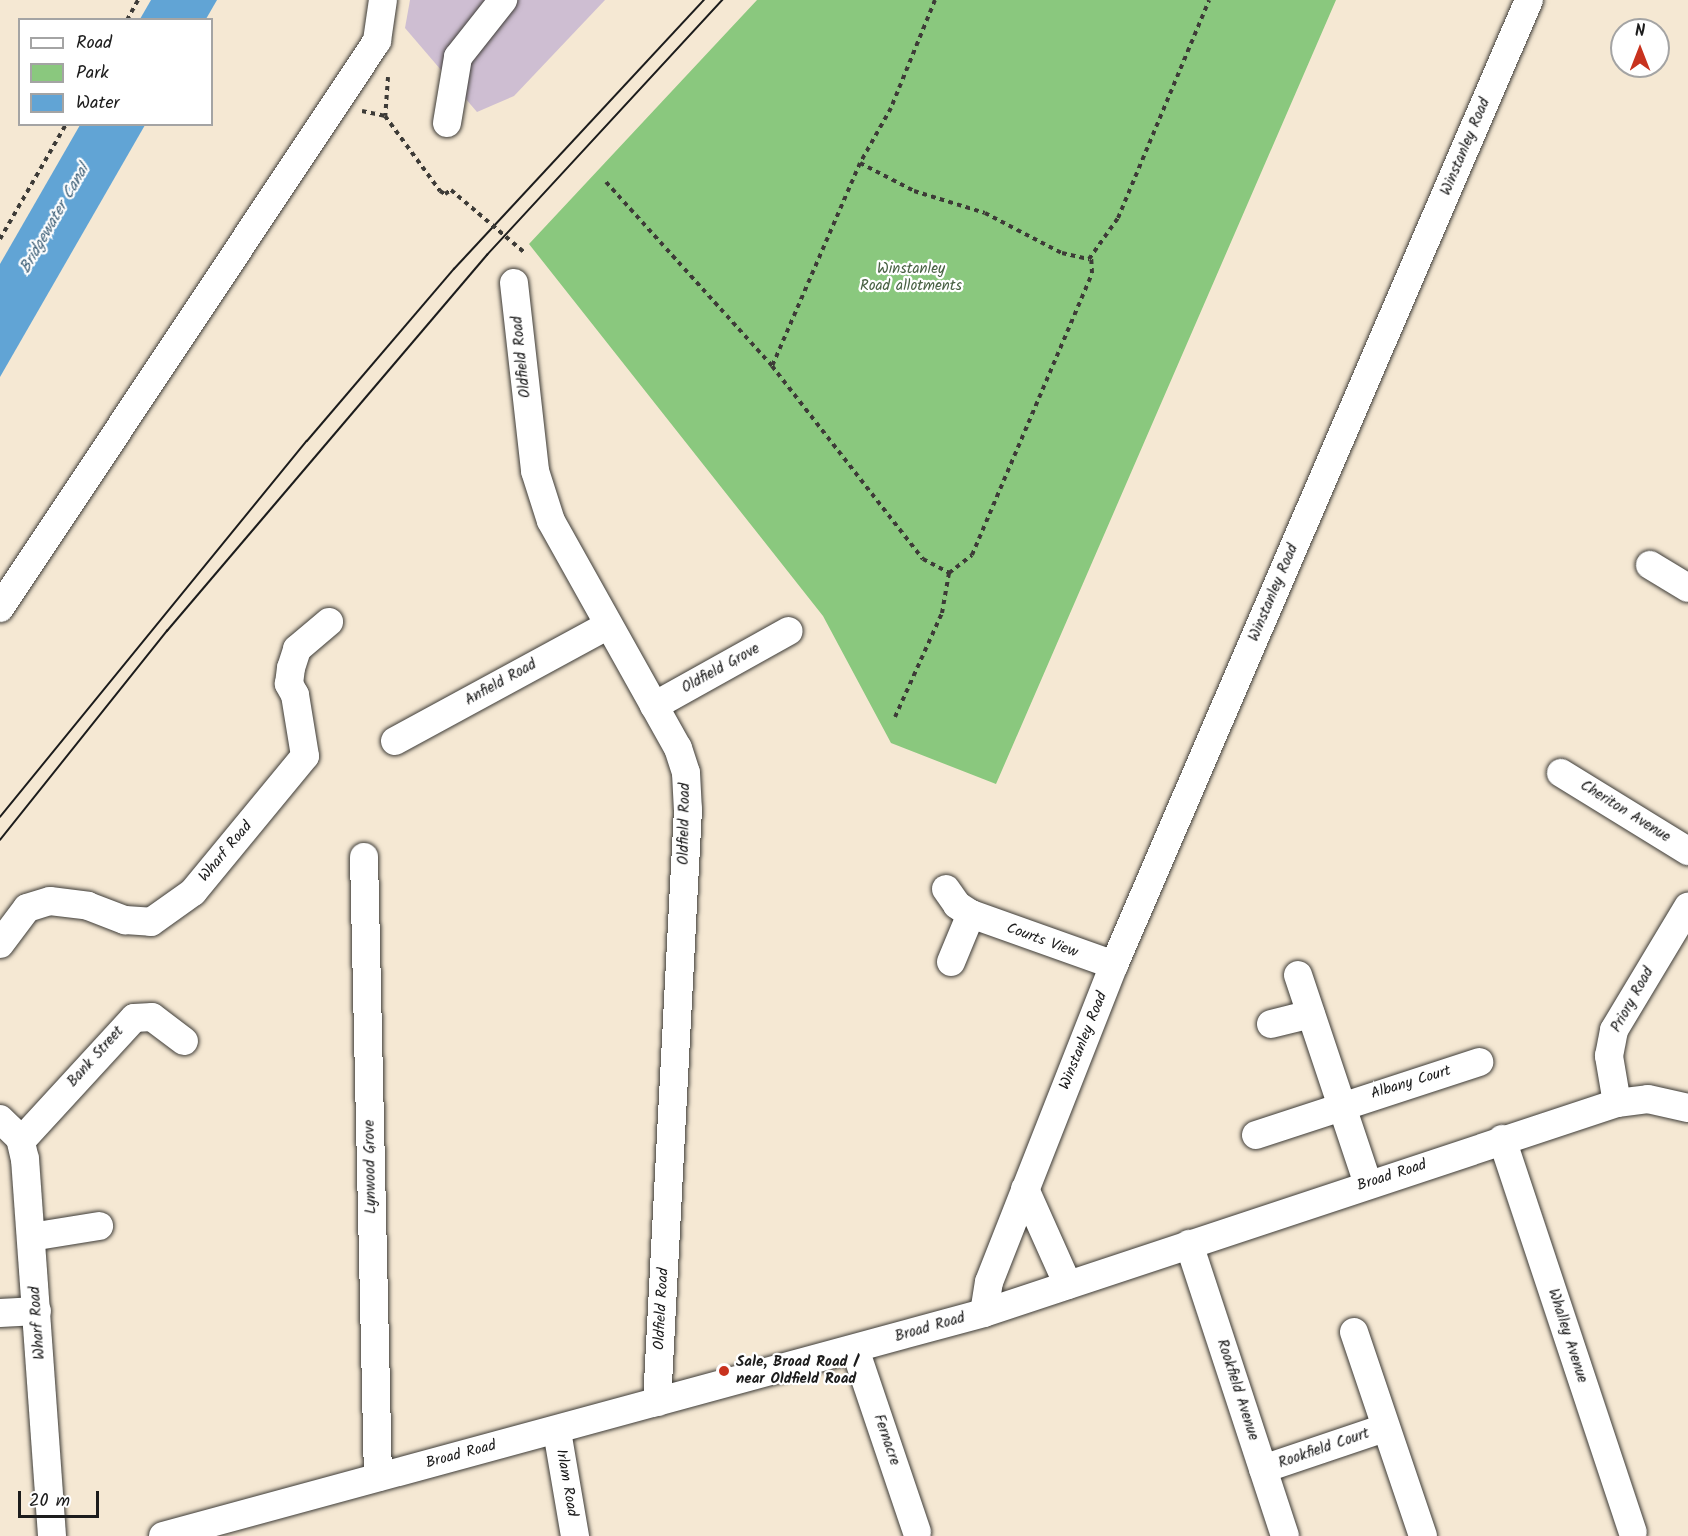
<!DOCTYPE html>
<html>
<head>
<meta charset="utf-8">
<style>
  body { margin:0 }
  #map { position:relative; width:1688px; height:1536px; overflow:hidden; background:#f5e8d3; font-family:Kalam,sans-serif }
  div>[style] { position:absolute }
  .industrial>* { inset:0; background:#cebed2 }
  .green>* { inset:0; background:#8ac87e }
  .water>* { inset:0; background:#61a4d5 }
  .path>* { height:4px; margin-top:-2px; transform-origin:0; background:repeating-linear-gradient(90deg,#3d3b37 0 4.5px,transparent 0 9px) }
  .roads { filter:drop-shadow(0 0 2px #3d3b37) drop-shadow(0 0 2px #3d3b37) }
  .minor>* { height:28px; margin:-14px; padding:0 14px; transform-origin:14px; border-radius:14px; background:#fff }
  .tram>* { height:1.5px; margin:-0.75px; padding:0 0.75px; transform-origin:0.75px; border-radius:0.75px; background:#1c1c1c }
  .path-bridge>* { height:4px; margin-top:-2px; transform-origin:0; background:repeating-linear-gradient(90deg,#3d3b37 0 4.5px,transparent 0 9px) }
  .dots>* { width:16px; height:16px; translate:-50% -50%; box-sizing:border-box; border:3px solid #fff; border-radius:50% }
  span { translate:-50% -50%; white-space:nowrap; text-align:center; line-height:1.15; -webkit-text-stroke:4.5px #fff; paint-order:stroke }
  .street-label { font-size:15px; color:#1c1c1c }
  .park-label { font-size:15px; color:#486143 }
  .poi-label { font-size:15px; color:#1c1c1c; font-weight:700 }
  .left { translate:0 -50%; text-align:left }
  .water-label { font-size:16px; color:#3e6078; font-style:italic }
  .legend { position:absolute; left:18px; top:18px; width:195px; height:108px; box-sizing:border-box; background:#fff; border:2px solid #a4a4a4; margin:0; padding:8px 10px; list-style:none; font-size:18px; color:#1c1c1c }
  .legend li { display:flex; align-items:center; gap:12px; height:30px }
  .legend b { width:30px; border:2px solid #a4a4a4 }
  .north { position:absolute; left:1610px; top:18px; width:60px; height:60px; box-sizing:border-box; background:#fff; border:2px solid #a4a4a4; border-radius:50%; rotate:0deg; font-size:16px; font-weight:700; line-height:24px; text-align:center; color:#1c1c1c }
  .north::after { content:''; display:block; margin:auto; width:21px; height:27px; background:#c8321e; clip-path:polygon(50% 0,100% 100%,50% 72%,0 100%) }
  .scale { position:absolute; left:18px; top:1491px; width:81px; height:27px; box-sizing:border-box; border:3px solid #1c1c1c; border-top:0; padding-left:8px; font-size:18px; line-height:21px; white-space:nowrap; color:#1c1c1c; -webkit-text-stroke:4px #fff; paint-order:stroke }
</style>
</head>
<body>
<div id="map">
  <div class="industrial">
    <i style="clip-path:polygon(410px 0,605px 0,514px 96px,477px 112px,405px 28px)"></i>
  </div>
  <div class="green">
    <i style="clip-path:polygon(757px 0,1336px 0,996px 784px,891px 743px,823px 616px,529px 244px)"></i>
  </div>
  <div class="water">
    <i style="clip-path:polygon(151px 0,217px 0,206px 19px,140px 19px)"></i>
    <i style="clip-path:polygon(80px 125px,145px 125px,0 377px,0 264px)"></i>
  </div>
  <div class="path">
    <i style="left:935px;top:0;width:117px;rotate:112.2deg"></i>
    <i style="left:891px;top:108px;width:63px;rotate:119.4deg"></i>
    <i style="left:860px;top:163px;width:61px;rotate:27.4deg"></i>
    <i style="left:914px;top:191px;width:74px;rotate:17.2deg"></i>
    <i style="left:985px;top:213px;width:87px;rotate:27.5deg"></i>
    <i style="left:1062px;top:253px;width:28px;rotate:13deg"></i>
    <i style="left:1089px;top:259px;width:50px;rotate:-54.7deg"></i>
    <i style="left:1118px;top:218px;width:236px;rotate:-67.3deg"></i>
    <i style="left:127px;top:20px;width:23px;rotate:-61deg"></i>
    <i style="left:388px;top:77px;width:39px;rotate:94deg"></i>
    <i style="left:385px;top:116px;width:93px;rotate:53.7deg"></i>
    <i style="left:440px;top:191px;width:6px;rotate:31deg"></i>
    <i style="left:445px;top:194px;width:7px;rotate:-34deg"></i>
    <i style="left:362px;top:111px;width:24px;rotate:12deg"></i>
    <i style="left:860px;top:163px;width:221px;rotate:113.4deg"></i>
    <i style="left:772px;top:366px;width:245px;rotate:52deg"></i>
    <i style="left:923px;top:559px;width:30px;rotate:28deg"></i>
    <i style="left:949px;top:573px;width:29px;rotate:-38deg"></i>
    <i style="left:972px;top:555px;width:306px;rotate:-66.9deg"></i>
    <i style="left:1092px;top:273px;width:17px;rotate:-93deg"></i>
    <i style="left:606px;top:182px;width:248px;rotate:47.9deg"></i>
    <i style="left:0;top:239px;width:133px;rotate:-60.1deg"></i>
    <i style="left:895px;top:717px;width:114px;rotate:-65.7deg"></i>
    <i style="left:942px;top:613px;width:41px;rotate:-80.1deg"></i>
  </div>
  <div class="roads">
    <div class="minor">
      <i style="left:447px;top:123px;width:67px;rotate:-80.5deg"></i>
      <i style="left:458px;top:57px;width:73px;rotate:-51.7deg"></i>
      <i style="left:514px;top:283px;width:189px;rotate:83.6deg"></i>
      <i style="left:535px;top:471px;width:52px;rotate:72.3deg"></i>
      <i style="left:551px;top:521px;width:260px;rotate:60.8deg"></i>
      <i style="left:678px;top:748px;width:26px;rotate:72deg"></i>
      <i style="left:686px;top:773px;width:36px;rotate:87deg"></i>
      <i style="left:688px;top:809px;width:594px;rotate:92.99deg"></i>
      <i style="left:1650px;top:565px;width:44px;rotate:31.2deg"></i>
      <i style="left:0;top:608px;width:681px;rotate:-56.38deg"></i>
      <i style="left:377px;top:41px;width:41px;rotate:-81.7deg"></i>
      <i style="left:654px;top:706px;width:154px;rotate:-29.1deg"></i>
      <i style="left:395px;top:741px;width:241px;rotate:-28.5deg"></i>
      <i style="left:1561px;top:773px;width:149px;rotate:31.6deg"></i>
      <i style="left:364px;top:857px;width:620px;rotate:88.71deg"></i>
      <i style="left:946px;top:889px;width:19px;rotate:55deg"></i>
      <i style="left:957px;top:905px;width:17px;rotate:33deg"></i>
      <i style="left:971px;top:914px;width:152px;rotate:19.6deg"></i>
      <i style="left:0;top:944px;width:45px;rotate:-53.1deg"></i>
      <i style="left:27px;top:908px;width:24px;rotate:-17deg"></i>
      <i style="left:50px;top:901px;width:38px;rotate:7deg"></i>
      <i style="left:88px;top:906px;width:40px;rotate:21deg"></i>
      <i style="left:125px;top:920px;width:26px;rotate:4deg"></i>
      <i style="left:151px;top:922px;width:52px;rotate:-35.5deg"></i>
      <i style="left:193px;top:892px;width:176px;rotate:-50.5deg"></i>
      <i style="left:305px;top:756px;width:62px;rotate:-99.3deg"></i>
      <i style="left:295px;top:695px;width:13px;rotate:-119deg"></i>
      <i style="left:289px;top:684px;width:16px;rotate:-83deg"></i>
      <i style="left:291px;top:668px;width:20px;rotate:-72deg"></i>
      <i style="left:297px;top:649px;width:42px;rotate:-40.2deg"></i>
      <i style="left:951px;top:962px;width:52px;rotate:-67.4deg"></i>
      <i style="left:1298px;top:975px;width:220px;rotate:71.5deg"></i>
      <i style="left:1271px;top:1024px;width:41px;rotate:-14deg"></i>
      <i style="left:1617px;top:1103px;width:48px;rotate:-99.7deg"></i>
      <i style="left:1609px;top:1056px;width:26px;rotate:-79deg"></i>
      <i style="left:1614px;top:1030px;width:144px;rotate:-59deg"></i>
      <i style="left:0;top:1119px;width:28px;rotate:44deg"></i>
      <i style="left:20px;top:1138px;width:22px;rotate:77deg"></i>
      <i style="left:25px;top:1159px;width:378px;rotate:85.9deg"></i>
      <i style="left:1256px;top:1135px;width:235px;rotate:-18.1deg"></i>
      <i style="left:1502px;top:1139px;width:414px;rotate:71.6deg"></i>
      <i style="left:21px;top:1141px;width:167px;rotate:-47.4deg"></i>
      <i style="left:134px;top:1018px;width:18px;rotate:-3deg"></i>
      <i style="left:152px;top:1017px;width:40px;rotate:37deg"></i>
      <i style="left:1025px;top:1189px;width:105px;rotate:65.9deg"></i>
      <i style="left:31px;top:1237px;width:69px;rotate:-9.2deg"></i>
      <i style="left:1189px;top:1244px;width:307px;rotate:71.8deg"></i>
      <i style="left:0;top:1313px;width:37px;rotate:-3deg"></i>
      <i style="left:984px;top:1313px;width:31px;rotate:-81deg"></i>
      <i style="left:989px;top:1282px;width:341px;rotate:-68.5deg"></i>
      <i style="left:1114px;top:965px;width:1050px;rotate:-66.73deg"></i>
      <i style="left:1354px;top:1332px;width:215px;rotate:71.3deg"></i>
      <i style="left:855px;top:1349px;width:193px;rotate:71.3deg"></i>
      <i style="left:557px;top:1431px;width:107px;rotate:80.3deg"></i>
      <i style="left:1263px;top:1469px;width:129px;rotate:-18.6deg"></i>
      <i style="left:163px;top:1536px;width:851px;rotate:-15.2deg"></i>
      <i style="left:984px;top:1313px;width:667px;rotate:-18.35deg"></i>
      <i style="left:1617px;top:1103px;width:31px;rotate:-7deg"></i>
      <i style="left:1648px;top:1099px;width:41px;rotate:12.7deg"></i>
    </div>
  </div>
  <div class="tram">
    <i style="left:0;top:817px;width:485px;rotate:-50.8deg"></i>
    <i style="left:307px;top:441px;width:226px;rotate:-49.5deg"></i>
    <i style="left:454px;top:269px;width:367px;rotate:-47.1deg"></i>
    <i style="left:0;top:840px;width:268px;rotate:-51.4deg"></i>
    <i style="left:167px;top:631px;width:494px;rotate:-49.6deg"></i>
    <i style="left:487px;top:255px;width:347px;rotate:-47.3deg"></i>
  </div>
  <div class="path-bridge">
    <i style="left:451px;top:190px;width:97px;rotate:40.4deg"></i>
  </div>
  <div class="dots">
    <i style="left:724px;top:1371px;background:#c8321e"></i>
  </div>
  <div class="street-label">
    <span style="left:1466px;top:147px;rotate:-67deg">Winstanley Road</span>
    <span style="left:522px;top:357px;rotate:-96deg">Oldfield Road</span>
    <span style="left:1274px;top:593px;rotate:-67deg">Winstanley Road</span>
    <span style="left:721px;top:669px;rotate:-29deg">Oldfield Grove</span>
    <span style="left:501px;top:683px;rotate:-29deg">Anfield Road</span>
    <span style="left:1625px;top:812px;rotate:32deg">Cheriton Avenue</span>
    <span style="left:685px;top:824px;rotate:-89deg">Oldfield Road</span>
    <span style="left:226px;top:852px;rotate:-50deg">Wharf Road</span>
    <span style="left:1042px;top:941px;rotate:20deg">Courts View</span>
    <span style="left:1633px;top:1000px;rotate:-61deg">Priory Road</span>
    <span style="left:1084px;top:1041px;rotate:-68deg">Winstanley Road</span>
    <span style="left:96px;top:1057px;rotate:-48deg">Bank Street</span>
    <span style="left:1411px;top:1083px;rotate:-17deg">Albany Court</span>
    <span style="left:371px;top:1167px;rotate:-91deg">Lynwood Grove</span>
    <span style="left:1392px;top:1176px;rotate:-18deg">Broad Road</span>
    <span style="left:662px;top:1309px;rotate:-87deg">Oldfield Road</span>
    <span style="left:38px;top:1323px;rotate:-94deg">Wharf Road</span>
    <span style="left:930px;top:1328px;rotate:-16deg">Broad Road</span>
    <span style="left:1567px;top:1336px;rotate:72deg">Whalley Avenue</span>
    <span style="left:1237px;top:1390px;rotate:72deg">Rookfield Avenue</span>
    <span style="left:886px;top:1440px;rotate:71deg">Fernacre</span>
    <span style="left:1324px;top:1449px;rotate:-19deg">Rookfield Court</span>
    <span style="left:461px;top:1455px;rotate:-15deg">Broad Road</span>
    <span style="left:566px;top:1483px;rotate:80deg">Irlam Road</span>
  </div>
  <div class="park-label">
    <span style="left:911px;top:278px">Winstanley<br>Road allotments</span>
  </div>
  <div class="poi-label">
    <span class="left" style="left:736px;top:1371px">Sale, Broad Road /<br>near Oldfield Road</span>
  </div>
  <div class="water-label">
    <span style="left:55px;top:219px;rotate:-60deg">Bridgewater Canal</span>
  </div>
  <ul class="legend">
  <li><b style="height:8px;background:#fff"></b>Road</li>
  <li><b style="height:16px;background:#8ac87e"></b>Park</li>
  <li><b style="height:16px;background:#61a4d5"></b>Water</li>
  </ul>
  <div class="north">N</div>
  <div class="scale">20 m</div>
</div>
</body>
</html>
